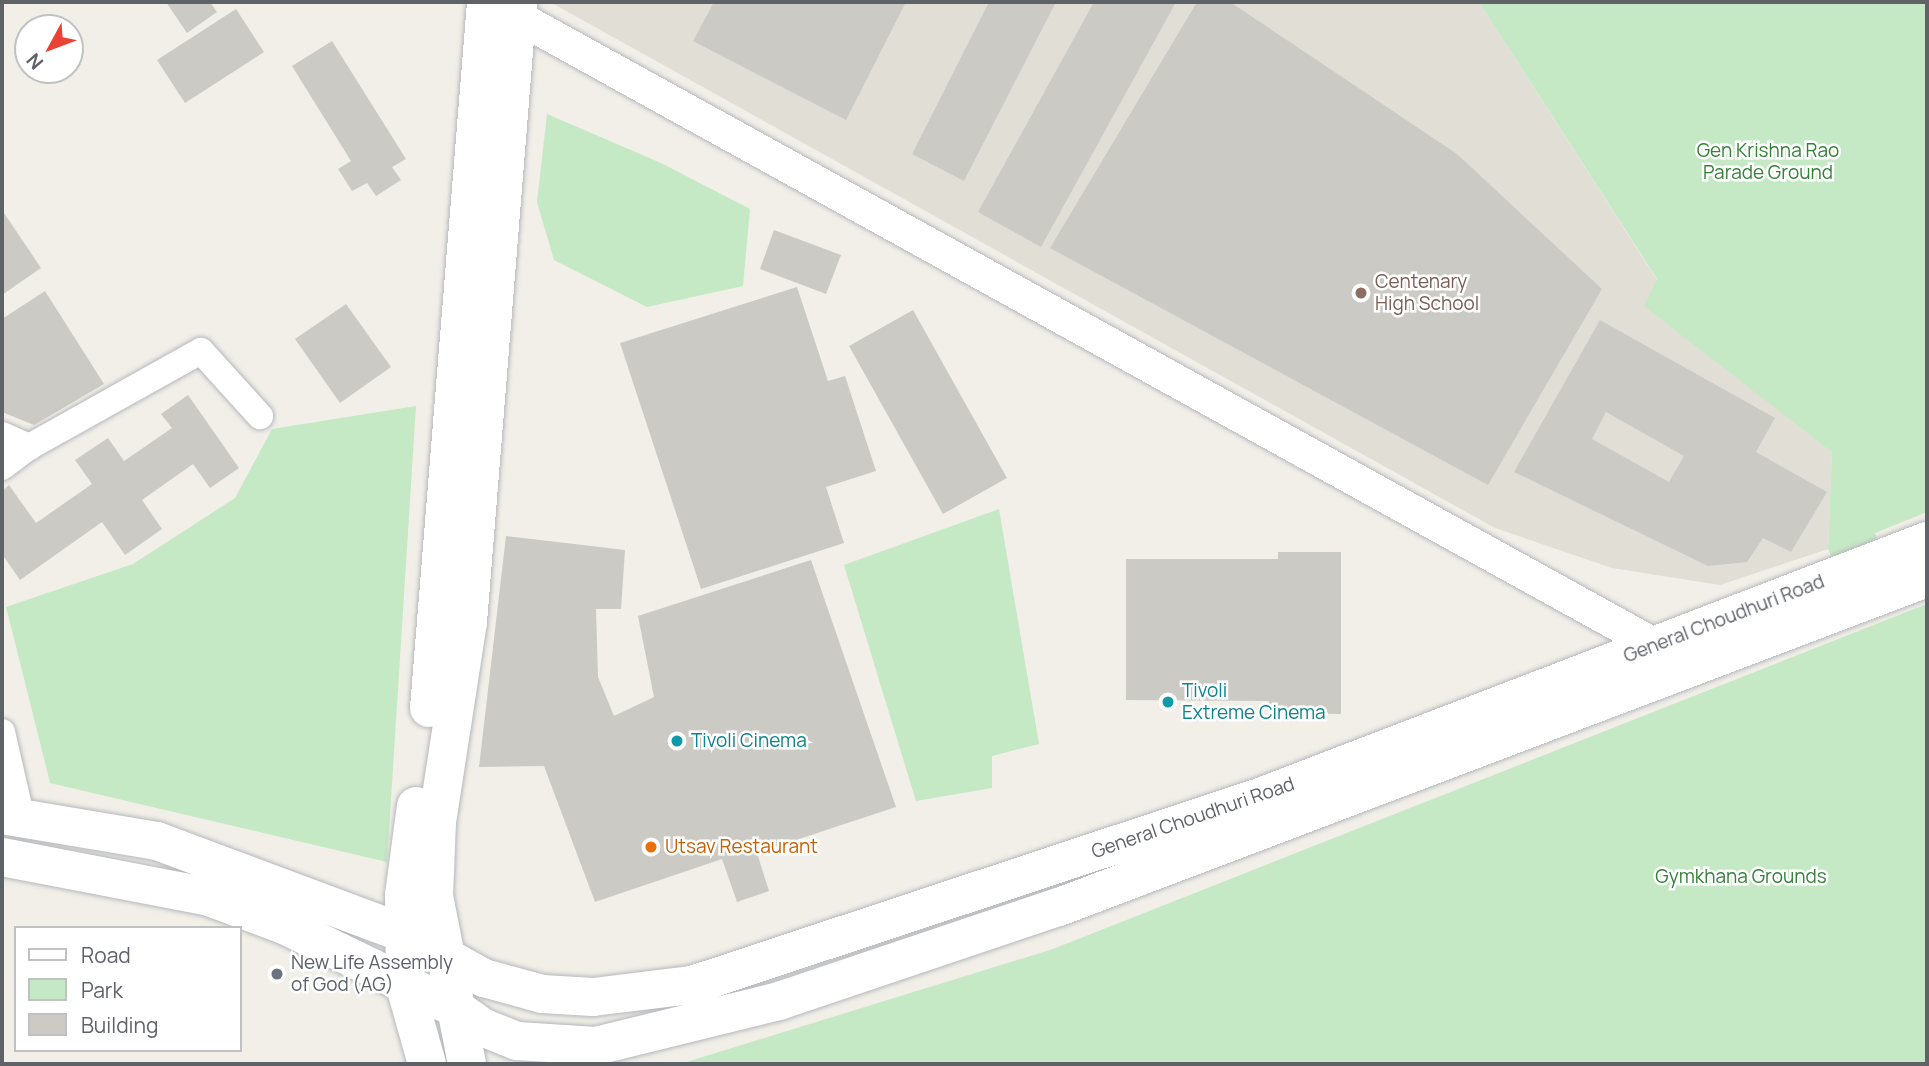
<!DOCTYPE html>
<html>
<head>
<meta charset="utf-8">
<style>
  body { margin:0 }
  #map { position:relative; width:1929px; height:1066px; overflow:hidden; background:#f1efe8; font-family:Manrope,sans-serif }
  div>[style] { position:absolute }
  .education>* { inset:0; background:#e1ded6 }
  .green>* { inset:0; background:#c5e8c5 }
  .building>* { inset:0; background:#cccac5 }
  .roads { filter:drop-shadow(0 0 2px #b5b8bc) drop-shadow(0 0 2px #b5b8bc) }
  .minor>* { height:26px; margin:-13px; padding:0 13px; transform-origin:13px; border-radius:13px; background:#fff }
  .tertiary>* { height:33px; margin:-16.5px; padding:0 16.5px; transform-origin:16.5px; border-radius:16.5px; background:#fff }
  .secondary>* { height:38px; margin:-19px; padding:0 19px; transform-origin:19px; border-radius:19px; background:#fff }
  .dots>* { width:19px; height:19px; translate:-50% -50%; box-sizing:border-box; border:4px solid #fff; border-radius:50% }
  span { translate:-50% -50%; white-space:nowrap; text-align:center; line-height:1.15; -webkit-text-stroke:5px #fff; paint-order:stroke }
  .park-label { font-size:19px; color:#348238 }
  .education-label { font-size:19px; color:#785e54 }
  .left { translate:0 -50%; text-align:left }
  .street-label { font-size:19px; color:#5f6368 }
  .culture-label { font-size:19px; color:#0d838f }
  .food-label { font-size:19px; color:#c56008 }
  .worship-label { font-size:19px; color:#5b616d }
  .frame { position:absolute; inset:0; border:4px solid #5f6368; pointer-events:none }
  .legend { position:absolute; left:14px; top:926px; width:228px; height:126px; box-sizing:border-box; background:#fff; border:2px solid #bfc1c3; margin:0; padding:9px 12px; list-style:none; font-size:21px; color:#5f6368 }
  .legend li { display:flex; align-items:center; gap:14px; height:35px }
  .legend b { width:35px; border:2px solid #bfc1c3 }
  .north { position:absolute; left:14px; top:14px; width:70px; height:70px; box-sizing:border-box; background:#fff; border:2px solid #bfc1c3; border-radius:50%; rotate:229deg; font-size:19px; font-weight:700; line-height:28px; text-align:center; color:#5f6368 }
  .north::after { content:''; display:block; margin:auto; width:24px; height:32px; background:#ea4335; clip-path:polygon(50% 0,100% 100%,50% 72%,0 100%) }
</style>
</head>
<body>
<div id="map">
  <div class="education">
    <i style="clip-path:polygon(550px 2px,1479px 2px,1657px 280px,1769px 398px,1832px 452px,1828px 549px,1720px 585px,1612px 568px,1495px 528px)"></i>
  </div>
  <div class="green">
    <i style="clip-path:polygon(1479px 2px,1927px 2px,1927px 512px,1875px 533px,1881px 550px,1836px 566px,1828px 549px,1832px 452px,1644px 306px,1657px 279px)"></i>
    <i style="clip-path:polygon(547px 114px,661px 163px,750px 209px,743px 286px,647px 307px,554px 260px,537px 202px)"></i>
    <i style="clip-path:polygon(416px 406px,387px 862px,50px 783px,6px 607px,133px 564px,235px 498px,272px 429px)"></i>
    <i style="clip-path:polygon(999px 509px,1039px 744px,992px 756px,992px 788px,916px 801px,844px 565px)"></i>
    <i style="clip-path:polygon(1927px 604px,1927px 1064px,680px 1064px,1053px 949px)"></i>
  </div>
  <div class="building">
    <i style="clip-path:polygon(166px 2px,210px 2px,217px 12px,187px 33px)"></i>
    <i style="clip-path:polygon(714px 2px,906px 2px,846px 120px,693px 41px)"></i>
    <i style="clip-path:polygon(989px 2px,1056px 2px,964px 181px,912px 154px)"></i>
    <i style="clip-path:polygon(1094px 2px,1176px 2px,1041px 247px,978px 212px)"></i>
    <i style="clip-path:polygon(1197px 2px,1230px 2px,1457px 154px,1602px 289px,1488px 485px,1050px 248px)"></i>
    <i style="clip-path:polygon(236px 9px,264px 52px,185px 103px,157px 60px)"></i>
    <i style="clip-path:polygon(332px 41px,406px 159px,392px 167px,401px 180px,376px 196px,367px 183px,352px 191px,338px 169px,351px 161px,292px 66px)"></i>
    <i style="clip-path:polygon(2px 210px,41px 268px,2px 295px)"></i>
    <i style="clip-path:polygon(774px 230px,841px 255px,826px 294px,760px 269px)"></i>
    <i style="clip-path:polygon(797px 287px,828px 381px,845px 376px,876px 471px,826px 487px,844px 543px,701px 589px,620px 343px)"></i>
    <i style="clip-path:polygon(45px 291px,104px 384px,34px 425px,2px 412px,2px 319px)"></i>
    <i style="clip-path:polygon(346px 304px,391px 367px,340px 403px,295px 339px)"></i>
    <i style="clip-path:polygon(913px 310px,1007px 478px,943px 514px,849px 346px)"></i>
    <i style="clip-path:polygon(evenodd,1600px 320px,1775px 418px,1756px 452px,1827px 492px,1791px 552px,1763px 538px,1747px 562px,1708px 566px,1514px 472px,1600px 320px,1606px 412px,1684px 456px,1669px 482px,1592px 439px,1606px 412px)"></i>
    <i style="clip-path:polygon(188px 395px,239px 468px,210px 488px,193px 464px,142px 500px,162px 529px,125px 555px,102px 522px,20px 580px,2px 554px,2px 491px,9px 485px,36px 523px,92px 484px,75px 460px,108px 438px,124px 461px,172px 428px,161px 414px)"></i>
    <i style="clip-path:polygon(506px 536px,625px 550px,621px 609px,596px 609px,598px 677px,614px 716px,654px 697px,638px 616px,811px 560px,896px 807px,757px 853px,769px 891px,737px 902px,722px 859px,595px 902px,544px 766px,479px 767px)"></i>
    <i style="clip-path:polygon(1278px 552px,1341px 552px,1341px 714px,1269px 713px,1269px 701px,1126px 700px,1126px 559px,1278px 559px)"></i>
  </div>
  <div class="roads">
    <div class="minor">
      <i style="left:2px;top:435px;width:30px;rotate:24deg"></i>
      <i style="left:29px;top:447px;width:197px;rotate:-29.2deg"></i>
      <i style="left:201px;top:351px;width:88px;rotate:47.8deg"></i>
      <i style="left:2px;top:467px;width:34px;rotate:-37deg"></i>
      <i style="left:2px;top:732px;width:89px;rotate:77.1deg"></i>
    </div>
    <div class="tertiary">
      <i style="left:498px;top:6px;width:1324px;rotate:28.91deg"></i>
    </div>
    <div class="secondary">
      <i style="left:429px;top:708px;width:708px;rotate:-85.38deg"></i>
      <i style="left:416px;top:806px;width:90px;rotate:97.7deg"></i>
      <i style="left:404px;top:895px;width:91px;rotate:89.4deg"></i>
      <i style="left:405px;top:986px;width:81px;rotate:74.2deg"></i>
      <i style="left:2px;top:815px;width:157px;rotate:9.5deg"></i>
      <i style="left:157px;top:841px;width:263px;rotate:20.5deg"></i>
      <i style="left:403px;top:933px;width:93px;rotate:29.1deg"></i>
      <i style="left:484px;top:978px;width:60px;rotate:15.4deg"></i>
      <i style="left:542px;top:994px;width:51px;rotate:3.4deg"></i>
      <i style="left:593px;top:997px;width:100px;rotate:-6.9deg"></i>
      <i style="left:692px;top:985px;width:598px;rotate:-18.31deg"></i>
      <i style="left:1260px;top:797px;width:714px;rotate:-21deg"></i>
      <i style="left:2px;top:857px;width:211px;rotate:10.9deg"></i>
      <i style="left:209px;top:897px;width:80px;rotate:20.5deg"></i>
      <i style="left:284px;top:925px;width:190px;rotate:25.9deg"></i>
      <i style="left:455px;top:1008px;width:33px;rotate:35deg"></i>
      <i style="left:482px;top:1027px;width:38px;rotate:22deg"></i>
      <i style="left:517px;top:1041px;width:79px;rotate:3.6deg"></i>
      <i style="left:596px;top:1046px;width:188px;rotate:-13.8deg"></i>
      <i style="left:779px;top:1001px;width:295px;rotate:-18.6deg"></i>
      <i style="left:1059px;top:907px;width:928px;rotate:-20.76deg"></i>
      <i style="left:467px;top:1064px;width:171px;rotate:-101.1deg"></i>
      <i style="left:434px;top:896px;width:74px;rotate:-87.7deg"></i>
      <i style="left:437px;top:822px;width:202px;rotate:-81.2deg"></i>
      <i style="left:468px;top:622px;width:622px;rotate:-85.39deg"></i>
    </div>
  </div>
  <div class="dots">
    <i style="left:1361px;top:293px;background:#8d6e63"></i>
    <i style="left:1168px;top:702px;background:#0f9aa8"></i>
    <i style="left:677px;top:741px;background:#0f9aa8"></i>
    <i style="left:651px;top:847px;background:#e8710a"></i>
    <i style="left:277px;top:974px;background:#6b7280"></i>
  </div>
  <div class="park-label">
    <span style="left:1768px;top:162px">Gen Krishna Rao<br>Parade Ground</span>
    <span style="left:1741px;top:877px">Gymkhana Grounds</span>
  </div>
  <div class="education-label">
    <span class="left" style="left:1375px;top:293px">Centenary<br>High School</span>
  </div>
  <div class="street-label">
    <span style="left:1724px;top:619px;rotate:-21deg">General Choudhuri Road</span>
    <span style="left:1193px;top:818px;rotate:-19deg">General Choudhuri Road</span>
  </div>
  <div class="culture-label">
    <span class="left" style="left:1182px;top:702px">Tivoli<br>Extreme Cinema</span>
    <span class="left" style="left:691px;top:741px">Tivoli Cinema</span>
  </div>
  <div class="food-label">
    <span class="left" style="left:665px;top:847px">Utsav Restaurant</span>
  </div>
  <div class="worship-label">
    <span class="left" style="left:291px;top:974px">New Life Assembly<br>of God (AG)</span>
  </div>
  <div class="frame"></div>
  <ul class="legend">
  <li><b style="height:9px;background:#fff"></b>Road</li>
  <li><b style="height:19px;background:#c5e8c5"></b>Park</li>
  <li><b style="height:19px;background:#cccac5"></b>Building</li>
  </ul>
  <div class="north">N</div>
</div>
</body>
</html>
